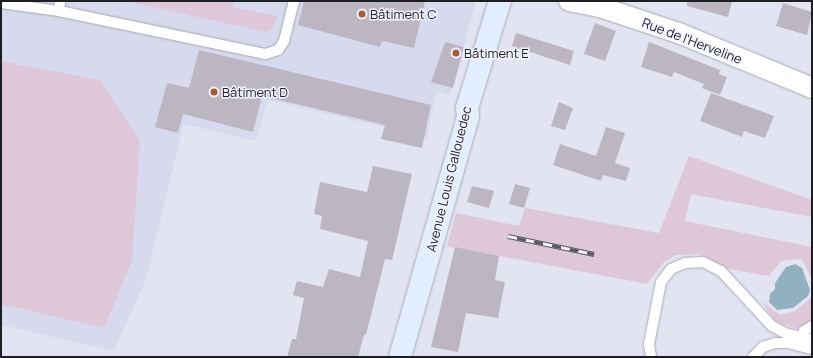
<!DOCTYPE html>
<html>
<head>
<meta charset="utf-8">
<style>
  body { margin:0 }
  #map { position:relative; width:813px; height:358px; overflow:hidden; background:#e3e4f1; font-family:Manrope,sans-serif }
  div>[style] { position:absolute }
  .built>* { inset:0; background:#d7d9ed }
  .green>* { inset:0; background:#dec7d9 }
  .water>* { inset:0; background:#92b1c0 }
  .building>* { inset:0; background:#bcb6c2 }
  .roads { filter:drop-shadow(0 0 1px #a9abb7) drop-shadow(0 0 1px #a9abb7) }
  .service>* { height:10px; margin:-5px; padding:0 5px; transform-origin:5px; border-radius:5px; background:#fff }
  .minor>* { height:20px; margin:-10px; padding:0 10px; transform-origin:10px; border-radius:10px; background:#fff }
  .secondary>* { height:22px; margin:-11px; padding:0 11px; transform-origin:11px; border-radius:11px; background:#e2edfd }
  .rail>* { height:4.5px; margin-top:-2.25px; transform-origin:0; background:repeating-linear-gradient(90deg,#f0f1ff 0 9px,#5a5b62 0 18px); box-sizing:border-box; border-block:1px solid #5a5b62 }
  .dots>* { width:11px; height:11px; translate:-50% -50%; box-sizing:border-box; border:2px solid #f0f1ff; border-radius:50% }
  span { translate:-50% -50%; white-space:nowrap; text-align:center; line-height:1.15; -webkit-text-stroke:3px #f0f1ff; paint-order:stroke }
  .poi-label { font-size:13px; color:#1e1f23 }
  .left { translate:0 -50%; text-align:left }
  .street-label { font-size:13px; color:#1e1f23 }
  .frame { position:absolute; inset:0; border:2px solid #1e1f23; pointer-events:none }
</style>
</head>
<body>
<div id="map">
  <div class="built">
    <i style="clip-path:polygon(1px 1px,476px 1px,450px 95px,437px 91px,427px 137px,268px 100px,256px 141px,184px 124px,145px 282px,114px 351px,1px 325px)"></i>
  </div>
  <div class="green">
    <i style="clip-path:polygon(126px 1px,234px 1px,232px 7px,277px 16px,273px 28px,266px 32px)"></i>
    <i style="clip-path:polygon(1px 61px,100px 80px,140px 141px,132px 260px,104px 328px,1px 304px)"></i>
    <i style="clip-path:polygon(689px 156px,812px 200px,812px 217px,691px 194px,685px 221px,812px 247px,812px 279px,802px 259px,781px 261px,769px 276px,729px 269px,698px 254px,676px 255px,664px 262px,647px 284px,447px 246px,456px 213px,519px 226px,525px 208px,659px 233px)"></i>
    <i style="clip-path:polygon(812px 297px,812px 321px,796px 328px,775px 321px,762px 302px,780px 315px,795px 311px)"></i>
  </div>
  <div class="water">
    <i style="clip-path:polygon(795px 264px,802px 268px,810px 290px,808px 296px,793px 308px,777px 310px,769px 302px,770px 294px,775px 289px,775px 283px,786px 267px)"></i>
  </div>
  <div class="building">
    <i style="clip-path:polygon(304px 1px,425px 1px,414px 48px,382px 41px,380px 47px,298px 25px)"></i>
    <i style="clip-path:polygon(687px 1px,732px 1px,728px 17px,687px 6px)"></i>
    <i style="clip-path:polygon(783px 3px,812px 12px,807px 35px,776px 26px)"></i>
    <i style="clip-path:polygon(595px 23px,616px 31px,605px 61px,584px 54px)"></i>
    <i style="clip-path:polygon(516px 33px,574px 51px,570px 65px,512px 46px)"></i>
    <i style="clip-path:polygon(445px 42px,464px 47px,453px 88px,431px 82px)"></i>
    <i style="clip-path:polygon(649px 42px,720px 70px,719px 74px,727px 77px,720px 95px,702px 88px,704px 84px,674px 72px,672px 77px,641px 67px)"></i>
    <i style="clip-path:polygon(199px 50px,431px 105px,422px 148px,381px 139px,385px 125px,262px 96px,253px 132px,183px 114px,178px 133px,155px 127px,167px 83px,189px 88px)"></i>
    <i style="clip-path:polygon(711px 93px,774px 116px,765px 138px,744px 131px,742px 137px,700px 121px)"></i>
    <i style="clip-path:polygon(559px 102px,573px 108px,565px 130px,551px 126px)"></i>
    <i style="clip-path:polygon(606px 127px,625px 133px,615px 163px,630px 168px,626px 181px,603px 175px,601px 181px,553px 165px,560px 144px,596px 156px)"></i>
    <i style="clip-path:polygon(373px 166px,412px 174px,392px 260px,385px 259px,366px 335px,364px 335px,358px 357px,287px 357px,292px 339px,296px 339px,304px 298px,293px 295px,297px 281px,323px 287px,329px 269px,360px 277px,368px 241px,320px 229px,322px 216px,314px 214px,320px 182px,367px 192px)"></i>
    <i style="clip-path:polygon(515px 184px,530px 188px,524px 208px,509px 204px)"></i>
    <i style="clip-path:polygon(472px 186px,494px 191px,489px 208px,467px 202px)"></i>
    <i style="clip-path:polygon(455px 247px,499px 256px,495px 280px,505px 282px,498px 318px,466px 313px,458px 352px,431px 347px)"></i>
  </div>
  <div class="roads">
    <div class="service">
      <i style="left:1px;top:3px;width:59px;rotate:7.9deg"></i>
      <i style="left:59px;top:11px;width:210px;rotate:11.8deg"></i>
      <i style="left:265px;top:54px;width:14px;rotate:-17deg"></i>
      <i style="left:278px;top:50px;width:11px;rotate:-56deg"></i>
      <i style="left:284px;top:41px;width:41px;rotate:-76deg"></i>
      <i style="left:59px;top:11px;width:10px;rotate:-84deg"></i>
      <i style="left:801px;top:343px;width:12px;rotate:-76deg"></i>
      <i style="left:804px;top:331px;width:9px;rotate:-32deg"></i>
      <i style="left:651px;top:357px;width:13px;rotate:-99deg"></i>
      <i style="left:649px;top:344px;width:63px;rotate:-79deg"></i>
      <i style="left:661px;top:282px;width:16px;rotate:-52deg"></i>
      <i style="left:671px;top:269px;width:15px;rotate:-23deg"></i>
      <i style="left:685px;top:263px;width:18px;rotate:-3deg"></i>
      <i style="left:703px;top:262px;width:20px;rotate:27deg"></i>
      <i style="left:721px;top:271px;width:75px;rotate:47.2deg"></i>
      <i style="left:772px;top:326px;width:15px;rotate:28deg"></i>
      <i style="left:785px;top:333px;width:28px;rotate:13deg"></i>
      <i style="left:753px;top:357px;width:14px;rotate:-45deg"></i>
      <i style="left:763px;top:347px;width:13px;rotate:-18deg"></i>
      <i style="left:775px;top:343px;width:13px"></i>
      <i style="left:788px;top:343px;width:25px;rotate:14deg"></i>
    </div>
    <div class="minor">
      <i style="left:569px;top:1px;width:32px;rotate:11deg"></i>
      <i style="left:600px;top:7px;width:85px;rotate:18.4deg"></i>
      <i style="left:681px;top:34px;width:142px;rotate:22.4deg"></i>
    </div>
    <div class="secondary">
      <i style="left:400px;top:357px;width:250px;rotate:-74.2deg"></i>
      <i style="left:468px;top:116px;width:8px;rotate:-97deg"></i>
      <i style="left:467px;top:108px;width:112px;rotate:-72.9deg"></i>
    </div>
  </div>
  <div class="rail">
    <i style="left:508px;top:236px;width:88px;rotate:11.8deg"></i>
  </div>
  <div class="dots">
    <i style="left:362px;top:14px;background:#a35d31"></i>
    <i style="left:456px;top:53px;background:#a35d31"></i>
    <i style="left:214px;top:92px;background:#a35d31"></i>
  </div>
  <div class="poi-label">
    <span class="left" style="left:370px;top:14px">Bâtiment C</span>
    <span class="left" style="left:464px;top:53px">Bâtiment E</span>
    <span class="left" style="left:222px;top:92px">Bâtiment D</span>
  </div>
  <div class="street-label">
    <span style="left:692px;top:41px;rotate:21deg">Rue de l'Herveline</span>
    <span style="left:449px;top:179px;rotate:-76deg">Avenue Louis Gallouedec</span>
  </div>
  <div class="frame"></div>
</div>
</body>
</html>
